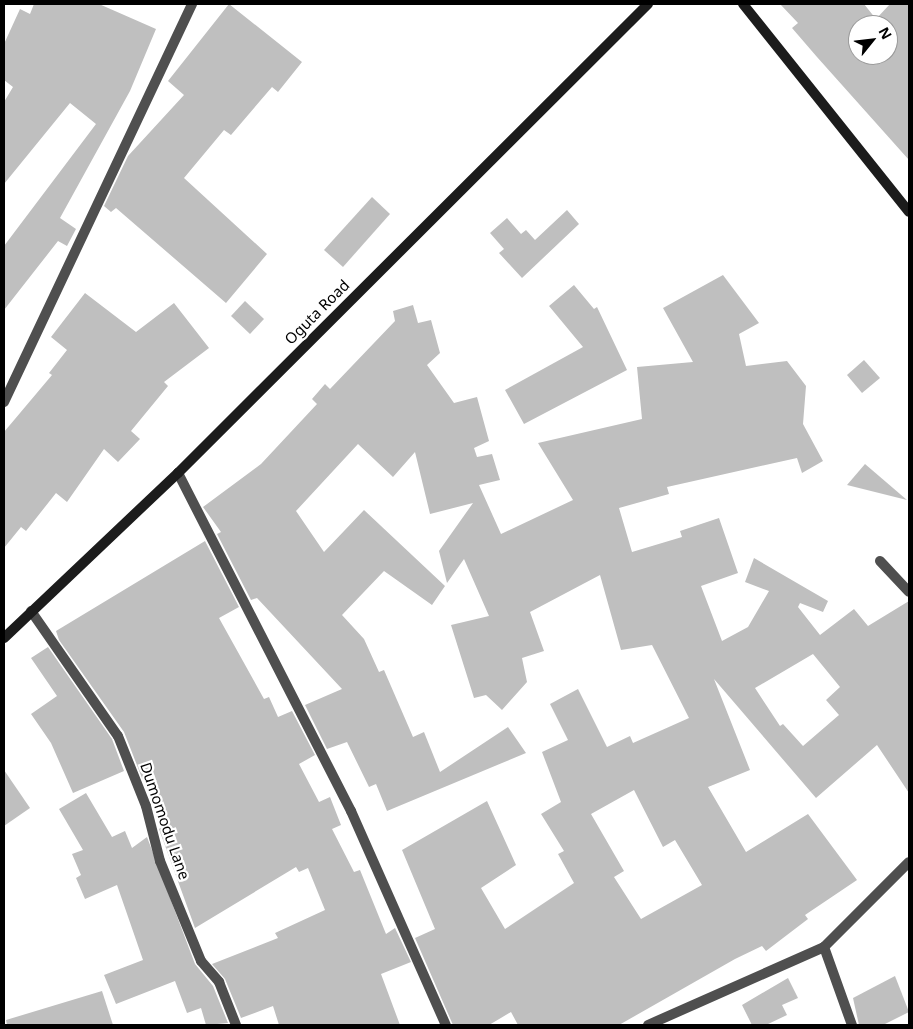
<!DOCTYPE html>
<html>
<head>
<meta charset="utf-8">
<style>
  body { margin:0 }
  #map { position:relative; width:913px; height:1029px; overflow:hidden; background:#fff; font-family:"Noto Sans",sans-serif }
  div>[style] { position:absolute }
  .building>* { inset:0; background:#bfbfbf }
  .street>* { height:10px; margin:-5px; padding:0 5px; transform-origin:5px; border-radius:5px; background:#4f4f4f }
  .secondary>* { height:10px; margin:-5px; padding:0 5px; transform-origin:5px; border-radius:5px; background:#1c1c1c }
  span { translate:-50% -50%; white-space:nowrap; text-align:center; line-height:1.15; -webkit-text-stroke:4.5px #fff; paint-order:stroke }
  .street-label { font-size:15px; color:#000 }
  .frame { position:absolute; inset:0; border:5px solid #000; pointer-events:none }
  .north { position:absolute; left:848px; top:15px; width:50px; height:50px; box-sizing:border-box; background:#fff; border:1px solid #999; border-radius:50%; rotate:61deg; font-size:14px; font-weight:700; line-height:20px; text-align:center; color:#000 }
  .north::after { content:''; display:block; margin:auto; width:18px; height:22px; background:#000; clip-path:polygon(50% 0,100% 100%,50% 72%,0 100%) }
</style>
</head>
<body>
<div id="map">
  <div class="building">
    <i style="clip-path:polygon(34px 4px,99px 4px,156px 29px,130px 91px,60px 218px,76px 229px,67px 246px,58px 241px,4px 310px,4px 246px,96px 124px,70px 103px,4px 184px,4px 102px,13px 87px,4px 80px,4px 44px,20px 9px,30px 14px)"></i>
    <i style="clip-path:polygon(229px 4px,302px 62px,278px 92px,272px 87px,231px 135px,224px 130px,184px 178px,267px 254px,226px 303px,116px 208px,111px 212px,104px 206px,128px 156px,184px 95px,168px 81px)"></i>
    <i style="clip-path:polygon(evenodd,780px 4px,864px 4px,876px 19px,890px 4px,909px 4px,909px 160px,817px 57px,792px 28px,798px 23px,780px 4px,858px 25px,888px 25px,888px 55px,858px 55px,858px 25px)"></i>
    <i style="clip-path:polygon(372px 197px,390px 214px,343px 267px,324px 250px)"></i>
    <i style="clip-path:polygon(567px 210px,579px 224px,522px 278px,499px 253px,504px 249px,490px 233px,507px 218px,521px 234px,526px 230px,535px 240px)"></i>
    <i style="clip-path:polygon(evenodd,723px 275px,759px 323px,739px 334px,746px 366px,787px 361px,806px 386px,803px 424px,823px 461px,802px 473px,797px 458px,667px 487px,669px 494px,619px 508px,632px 552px,682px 537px,680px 531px,719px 518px,738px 573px,701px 586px,722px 641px,748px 627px,769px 591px,745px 582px,754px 558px,828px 601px,823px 612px,800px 603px,798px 607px,820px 635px,854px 609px,868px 626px,909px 601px,909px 793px,877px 745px,816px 798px,714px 679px,750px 770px,708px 787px,746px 852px,808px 814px,857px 880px,805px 915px,808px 919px,766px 951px,762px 946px,735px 959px,619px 1025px,518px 1025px,511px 1012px,489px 1025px,453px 1025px,415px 938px,435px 929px,402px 850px,487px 801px,516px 865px,481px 888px,505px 929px,574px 883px,558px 854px,564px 851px,541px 814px,561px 802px,542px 752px,568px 740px,550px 704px,578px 689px,607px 747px,630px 736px,633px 743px,689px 718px,652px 645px,621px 650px,600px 575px,530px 612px,544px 651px,522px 658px,527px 682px,502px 710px,486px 695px,474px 698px,451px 625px,489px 616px,464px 559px,447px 583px,439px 551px,473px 503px,430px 514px,415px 452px,393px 477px,358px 444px,296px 511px,324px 552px,364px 510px,445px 586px,432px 605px,384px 571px,342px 615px,364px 639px,379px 672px,384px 670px,413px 737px,424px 732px,440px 772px,508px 727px,526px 753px,387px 811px,376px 784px,369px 787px,347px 742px,327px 749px,305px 705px,342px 689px,257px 598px,251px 600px,217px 534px,221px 532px,203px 507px,261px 464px,317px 404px,312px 399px,325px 384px,330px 389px,395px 321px,393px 311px,413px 305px,418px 323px,431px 320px,440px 353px,427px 365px,454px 403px,477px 397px,489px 441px,474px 448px,477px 457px,492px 454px,500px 480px,479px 485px,501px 534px,573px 500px,538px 443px,642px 419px,637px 367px,693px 362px,663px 308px,723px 275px,813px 654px,840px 687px,826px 700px,839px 715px,803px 746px,783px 724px,780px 726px,755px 688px,813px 654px,723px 275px,634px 790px,663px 847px,675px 840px,702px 885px,641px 919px,614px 877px,624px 871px,591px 814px,634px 790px)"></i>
    <i style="clip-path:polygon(574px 285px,594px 309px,597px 307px,627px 370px,524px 424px,505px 390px,583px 347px,549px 306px)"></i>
    <i style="clip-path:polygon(85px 293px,136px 332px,174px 303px,209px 348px,164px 382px,168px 386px,131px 431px,140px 439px,118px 462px,104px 449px,67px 502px,56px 493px,26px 531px,21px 527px,4px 548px,4px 432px,52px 375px,49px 373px,67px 350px,51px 337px)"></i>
    <i style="clip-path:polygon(245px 301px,264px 319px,250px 334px,231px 316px)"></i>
    <i style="clip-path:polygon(864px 360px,880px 378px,862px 393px,847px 375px)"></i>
    <i style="clip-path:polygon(865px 464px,907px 500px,847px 485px)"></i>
    <i style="clip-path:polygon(205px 541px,239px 607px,219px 618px,264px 699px,269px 697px,278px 717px,292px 711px,315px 755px,299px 764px,319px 802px,330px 797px,341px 825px,332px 829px,354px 872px,360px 870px,386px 934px,395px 928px,411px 962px,381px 974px,400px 1025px,279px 1025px,273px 1006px,241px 1018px,225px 979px,212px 964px,278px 938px,275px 933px,325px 910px,308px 868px,299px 872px,296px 867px,195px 928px,159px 829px,170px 821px,142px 778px,124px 732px,59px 640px,56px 631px)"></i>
    <i style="clip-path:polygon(48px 647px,112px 739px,124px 771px,73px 793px,51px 743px,31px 714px,57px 696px,31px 658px)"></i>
    <i style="clip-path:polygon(4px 770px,30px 808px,4px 826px)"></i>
    <i style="clip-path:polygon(86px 793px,112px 837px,125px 831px,132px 848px,147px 837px,195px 964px,213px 986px,228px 1023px,206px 1025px,201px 1008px,187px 1013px,175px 981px,116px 1004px,104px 975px,143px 960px,117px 885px,85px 899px,76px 878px,81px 875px,72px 854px,83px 850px,59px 809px)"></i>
    <i style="clip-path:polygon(895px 976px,909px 1012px,883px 1025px,859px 1025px,853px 998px)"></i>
    <i style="clip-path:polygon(788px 978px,798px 998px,782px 1005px,787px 1015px,766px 1025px,752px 1025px,742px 1005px)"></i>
    <i style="clip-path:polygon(102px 991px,113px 1025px,7px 1025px,6px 1020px)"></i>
  </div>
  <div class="street">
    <i style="left:4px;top:402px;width:440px;rotate:-64.7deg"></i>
    <i style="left:178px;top:473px;width:380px;rotate:62.9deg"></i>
    <i style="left:351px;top:811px;width:234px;rotate:66.1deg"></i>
    <i style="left:880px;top:561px;width:42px;rotate:46.9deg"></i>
    <i style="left:31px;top:611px;width:152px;rotate:55.2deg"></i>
    <i style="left:118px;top:736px;width:75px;rotate:68.2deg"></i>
    <i style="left:146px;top:806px;width:57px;rotate:75.7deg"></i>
    <i style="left:160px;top:861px;width:108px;rotate:67.7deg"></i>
    <i style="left:201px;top:961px;width:28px;rotate:49deg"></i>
    <i style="left:219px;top:982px;width:46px;rotate:68.4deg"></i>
    <i style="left:824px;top:947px;width:83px;rotate:70.3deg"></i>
    <i style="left:648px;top:1025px;width:193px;rotate:-23.9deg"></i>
    <i style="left:824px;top:947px;width:120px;rotate:-45deg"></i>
  </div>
  <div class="secondary">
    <i style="left:743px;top:4px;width:266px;rotate:51.4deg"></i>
    <i style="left:4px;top:638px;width:240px;rotate:-43.5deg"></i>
    <i style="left:178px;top:473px;width:664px;rotate:-44.94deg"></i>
  </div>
  <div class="street-label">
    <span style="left:317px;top:312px;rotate:-45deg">Oguta Road</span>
    <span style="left:165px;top:821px;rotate:71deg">Dumomodu Lane</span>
  </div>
  <div class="frame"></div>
  <div class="north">N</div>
</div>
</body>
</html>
